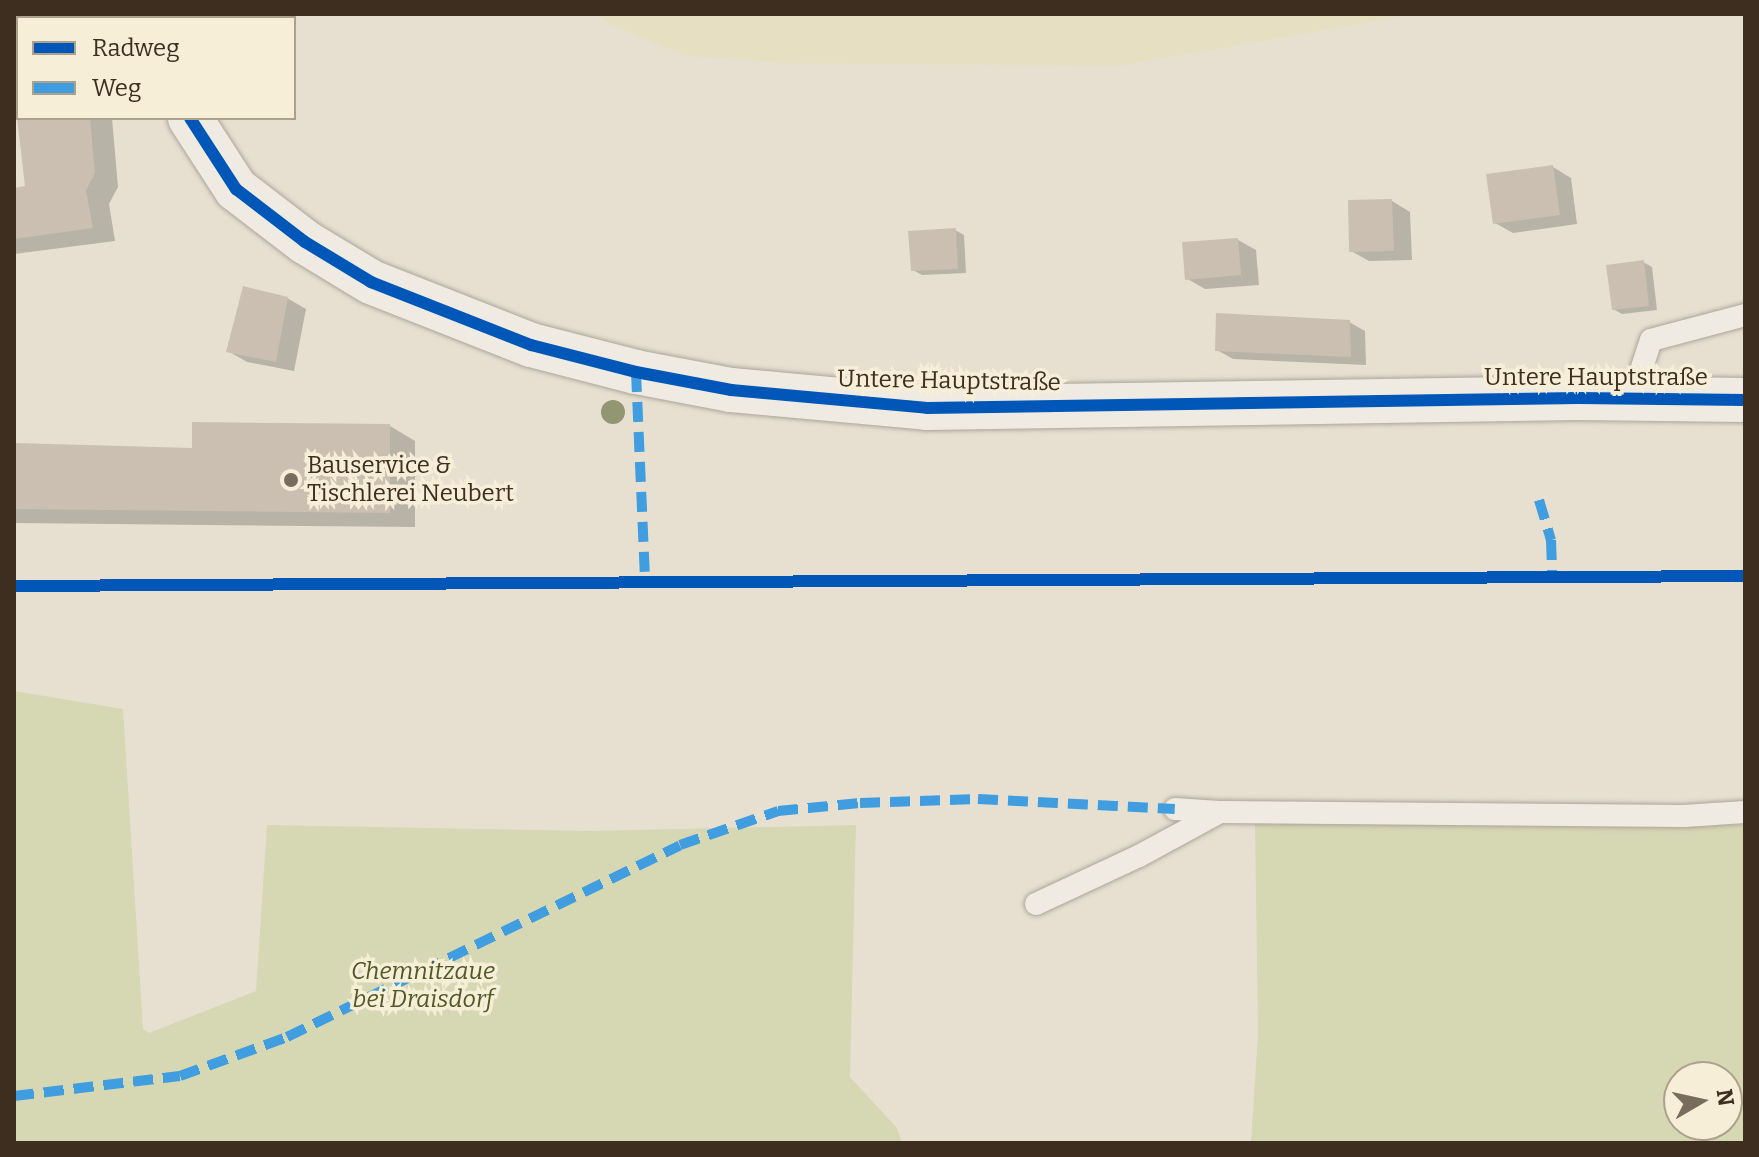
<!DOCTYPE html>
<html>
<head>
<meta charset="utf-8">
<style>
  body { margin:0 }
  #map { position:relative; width:1759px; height:1157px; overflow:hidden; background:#e7e0d1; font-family:Bitter,serif }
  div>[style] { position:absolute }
  .farmland>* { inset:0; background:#e6dfc2 }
  .green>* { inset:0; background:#d6d7b3 }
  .shadow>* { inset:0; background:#0003 }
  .building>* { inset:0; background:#cbbfb2 }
  .roads { filter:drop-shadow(0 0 2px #ada599) drop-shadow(0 0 2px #ada599) }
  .lane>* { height:22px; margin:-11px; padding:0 11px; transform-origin:11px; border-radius:11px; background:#efebe3 }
  .secondary>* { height:44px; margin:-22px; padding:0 22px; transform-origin:22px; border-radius:22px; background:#efebe3 }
  .quiet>* { height:10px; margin-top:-5px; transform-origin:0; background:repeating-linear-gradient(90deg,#3f9de0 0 20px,transparent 0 30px) }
  .cycleway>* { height:12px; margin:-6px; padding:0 6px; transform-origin:6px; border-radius:6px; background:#0057b8 }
  .trees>* { width:24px; height:24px; margin:-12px; border-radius:50%; background:#929673 }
  .dots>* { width:22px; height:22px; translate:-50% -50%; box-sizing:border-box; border:4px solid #f7eed8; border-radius:50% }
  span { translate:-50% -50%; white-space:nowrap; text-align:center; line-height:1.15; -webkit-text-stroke:7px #f7eed8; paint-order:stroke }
  .street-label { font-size:24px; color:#3d2e20 }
  .poi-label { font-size:24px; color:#3d2e20 }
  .left { translate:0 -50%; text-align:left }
  .park-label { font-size:24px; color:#4d5a26; font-style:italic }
  .frame { position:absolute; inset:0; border:16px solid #3d2e20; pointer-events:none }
  .legend { position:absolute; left:16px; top:16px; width:280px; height:104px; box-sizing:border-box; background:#f7eed8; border:2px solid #ada18e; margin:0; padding:10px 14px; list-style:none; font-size:24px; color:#3d2e20 }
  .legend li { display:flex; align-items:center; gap:16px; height:40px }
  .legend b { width:40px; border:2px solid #ada18e }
  .north { position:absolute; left:1663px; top:1061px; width:80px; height:80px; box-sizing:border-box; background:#f7eed8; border:2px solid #ada18e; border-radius:50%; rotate:81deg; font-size:22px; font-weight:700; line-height:32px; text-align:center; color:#3d2e20 }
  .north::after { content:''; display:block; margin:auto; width:28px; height:36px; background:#786c5e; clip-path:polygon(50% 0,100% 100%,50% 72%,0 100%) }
</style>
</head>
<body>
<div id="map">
  <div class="farmland">
    <i style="clip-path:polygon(597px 14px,1418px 14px,1120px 66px,784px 63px,686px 56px,607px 23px)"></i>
  </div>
  <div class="green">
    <i style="clip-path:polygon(14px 691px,123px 709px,143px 1029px,149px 1033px,256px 991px,267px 825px,591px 831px,856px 825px,850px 1077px,897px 1128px,902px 1143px,14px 1143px)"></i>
    <i style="clip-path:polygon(evenodd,1596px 821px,1745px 825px,1745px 1143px,1251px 1143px,1258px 1034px,1255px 823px,1596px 821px,1679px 1077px,1727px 1077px,1727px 1125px,1679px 1125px,1679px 1077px)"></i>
  </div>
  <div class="shadow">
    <i style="clip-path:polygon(14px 14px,89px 14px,94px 18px,18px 18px,18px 105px)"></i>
    <i style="clip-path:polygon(19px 118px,112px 118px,118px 187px,109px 204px,115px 241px,14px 254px,14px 190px,27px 188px)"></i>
    <i style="clip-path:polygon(1553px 167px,1571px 178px,1577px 224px,1513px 233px,1495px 223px)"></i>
    <i style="clip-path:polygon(1392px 201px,1410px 212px,1412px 260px,1369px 261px,1351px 251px)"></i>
    <i style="clip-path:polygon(955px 230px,964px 235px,966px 273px,922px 275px,913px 270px)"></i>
    <i style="clip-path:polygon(1238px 240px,1256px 250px,1259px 285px,1205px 289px,1186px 278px)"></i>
    <i style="clip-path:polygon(1643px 262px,1652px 267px,1657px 310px,1622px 314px,1613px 309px)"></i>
    <i style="clip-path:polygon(287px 298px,306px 309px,294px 371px,247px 362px,228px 351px)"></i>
    <i style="clip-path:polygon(1349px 322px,1365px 331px,1366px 365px,1233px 359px,1217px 350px)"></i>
    <i style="clip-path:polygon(390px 426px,415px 441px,415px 527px,14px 523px,14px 445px,194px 450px)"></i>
  </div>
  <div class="building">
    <i style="clip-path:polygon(17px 118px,90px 118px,95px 173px,86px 190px,93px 228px,14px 239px,14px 188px,25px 186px)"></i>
    <i style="clip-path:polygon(1553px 165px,1560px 215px,1493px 224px,1486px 174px)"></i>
    <i style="clip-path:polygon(1392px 199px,1394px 251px,1349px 252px,1348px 200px)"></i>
    <i style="clip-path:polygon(956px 228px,958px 269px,911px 271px,908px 231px)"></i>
    <i style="clip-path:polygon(1238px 238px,1241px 275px,1185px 280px,1182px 242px)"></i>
    <i style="clip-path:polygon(1644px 260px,1649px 306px,1612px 310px,1606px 265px)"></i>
    <i style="clip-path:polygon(243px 286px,288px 297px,276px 362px,226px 352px)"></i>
    <i style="clip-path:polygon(1216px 313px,1350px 320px,1351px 357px,1215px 351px)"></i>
    <i style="clip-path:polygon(192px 422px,390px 424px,390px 513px,14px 509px,14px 443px,192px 448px)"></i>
  </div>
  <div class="roads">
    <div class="lane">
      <i style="left:1632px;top:398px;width:61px;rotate:-71.9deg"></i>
      <i style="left:1651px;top:340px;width:97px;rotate:-14.9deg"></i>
      <i style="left:1175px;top:809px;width:44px;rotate:3.9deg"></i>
      <i style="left:1036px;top:904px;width:114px;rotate:-25deg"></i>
      <i style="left:1139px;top:856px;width:92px;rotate:-28.5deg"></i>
      <i style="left:1220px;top:812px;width:464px;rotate:0.5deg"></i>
      <i style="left:1684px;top:816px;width:61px;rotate:-3.8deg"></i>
    </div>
    <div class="secondary">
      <i style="left:153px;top:14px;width:4px;rotate:76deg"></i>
      <i style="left:190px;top:118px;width:85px;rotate:57.1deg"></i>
      <i style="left:236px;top:189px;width:87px;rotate:37.5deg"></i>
      <i style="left:305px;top:242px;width:77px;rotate:31.2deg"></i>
      <i style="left:371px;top:282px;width:172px;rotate:21.5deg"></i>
      <i style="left:531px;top:345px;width:108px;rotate:14.4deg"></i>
      <i style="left:636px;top:372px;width:97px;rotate:10.7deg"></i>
      <i style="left:731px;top:390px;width:197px;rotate:5.2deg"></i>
      <i style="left:927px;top:408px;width:651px;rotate:-0.88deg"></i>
      <i style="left:1578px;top:398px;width:167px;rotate:0.7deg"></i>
    </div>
  </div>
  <div class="quiet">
    <i style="left:636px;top:372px;width:208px;rotate:87.5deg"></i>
    <i style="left:1539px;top:500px;width:42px;rotate:73.3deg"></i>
    <i style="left:1551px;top:540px;width:37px;rotate:88deg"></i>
    <i style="left:14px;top:1096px;width:167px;rotate:-6.9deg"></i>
    <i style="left:180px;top:1076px;width:114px;rotate:-20deg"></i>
    <i style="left:287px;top:1037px;width:437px;rotate:-26deg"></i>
    <i style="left:680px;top:845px;width:104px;rotate:-19.1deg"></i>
    <i style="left:778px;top:811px;width:82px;rotate:-5.6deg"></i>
    <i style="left:860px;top:803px;width:118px;rotate:-1.9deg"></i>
    <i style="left:978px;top:799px;width:197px;rotate:2.9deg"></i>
  </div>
  <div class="cycleway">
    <i style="left:190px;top:118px;width:85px;rotate:57.1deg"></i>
    <i style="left:236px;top:189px;width:87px;rotate:37.5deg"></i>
    <i style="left:305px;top:242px;width:77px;rotate:31.2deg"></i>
    <i style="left:371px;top:282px;width:172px;rotate:21.5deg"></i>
    <i style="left:531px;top:345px;width:108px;rotate:14.4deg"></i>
    <i style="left:636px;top:372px;width:97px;rotate:10.7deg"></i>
    <i style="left:731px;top:390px;width:197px;rotate:5.2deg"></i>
    <i style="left:927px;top:408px;width:651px;rotate:-0.88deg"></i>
    <i style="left:1578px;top:398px;width:167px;rotate:0.7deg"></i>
    <i style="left:14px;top:586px;width:1731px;rotate:-0.33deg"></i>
  </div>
  <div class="trees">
    <i style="left:613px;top:412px"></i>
  </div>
  <div class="dots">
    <i style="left:291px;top:480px;background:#786c5e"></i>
  </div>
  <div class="street-label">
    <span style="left:1596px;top:378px">Untere Hauptstraße</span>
    <span style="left:949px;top:381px;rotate:1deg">Untere Hauptstraße</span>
  </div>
  <div class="poi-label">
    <span class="left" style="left:307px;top:480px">Bauservice &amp;<br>Tischlerei Neubert</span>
  </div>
  <div class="park-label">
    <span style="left:423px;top:986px">Chemnitzaue<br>bei Draisdorf</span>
  </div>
  <div class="frame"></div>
  <ul class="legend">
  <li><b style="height:10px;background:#0057b8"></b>Radweg</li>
  <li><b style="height:10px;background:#3f9de0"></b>Weg</li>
  </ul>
  <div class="north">N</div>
</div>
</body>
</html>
